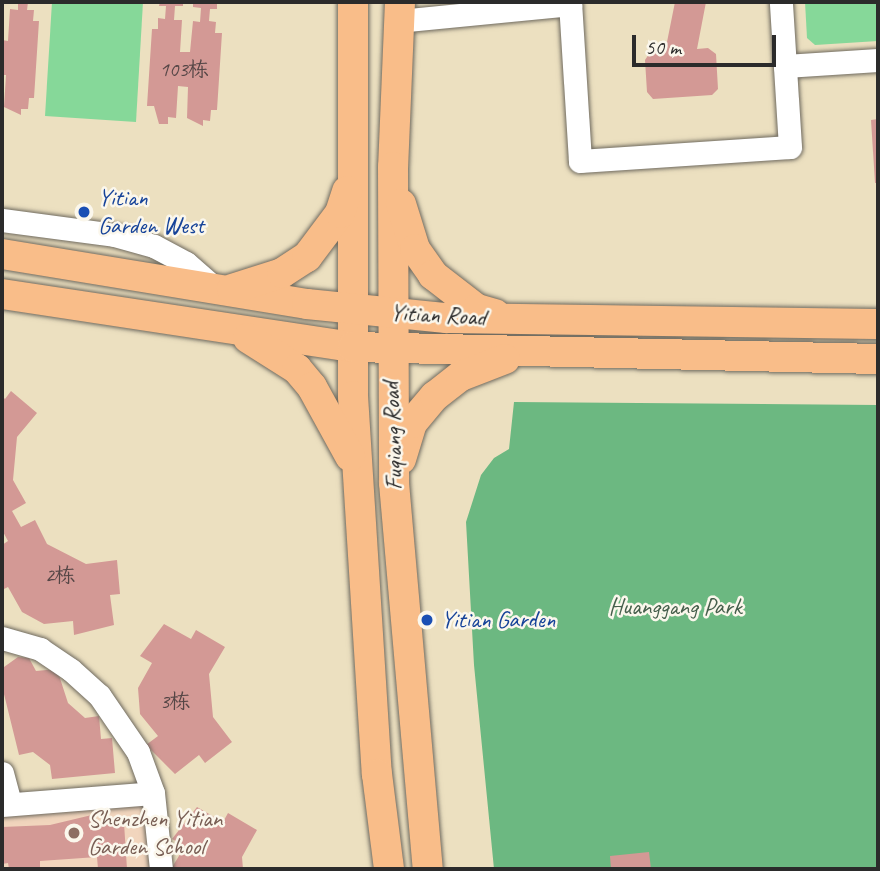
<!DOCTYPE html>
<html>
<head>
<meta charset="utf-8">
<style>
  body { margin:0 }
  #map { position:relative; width:880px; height:871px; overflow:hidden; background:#ece0c0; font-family:Caveat,"LXGW WenKai TC",sans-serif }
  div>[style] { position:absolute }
  .built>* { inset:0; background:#f1d5bd }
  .green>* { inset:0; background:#86d899 }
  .forest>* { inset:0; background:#6cb881 }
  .building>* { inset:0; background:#d39995 }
  .roads { filter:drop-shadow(0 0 2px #6f6a5f) drop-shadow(0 0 2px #6f6a5f) }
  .minor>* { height:23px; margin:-11.5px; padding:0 11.5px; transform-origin:11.5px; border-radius:11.5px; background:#fff }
  .major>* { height:30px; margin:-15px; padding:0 15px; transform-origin:15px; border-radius:15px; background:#f9bd89 }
  .dots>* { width:19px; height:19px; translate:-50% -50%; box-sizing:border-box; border:4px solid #fbf7ec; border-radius:50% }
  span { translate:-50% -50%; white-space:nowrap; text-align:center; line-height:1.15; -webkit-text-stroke:5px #fbf7ec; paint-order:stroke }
  .number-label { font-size:21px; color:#554646 }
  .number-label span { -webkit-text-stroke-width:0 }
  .transit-label { font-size:24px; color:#164399 }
  .left { translate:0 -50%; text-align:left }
  .street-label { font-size:24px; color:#2b2b2b }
  .park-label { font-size:24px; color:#465f4c }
  .education-label { font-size:24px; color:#785e54 }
  .frame { position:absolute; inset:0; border:4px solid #2b2b2b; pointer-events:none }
  .scale { position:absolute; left:632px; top:35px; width:144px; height:32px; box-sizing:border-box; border:4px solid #2b2b2b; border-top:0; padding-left:9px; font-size:21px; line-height:24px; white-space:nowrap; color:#2b2b2b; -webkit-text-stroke:5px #fbf7ec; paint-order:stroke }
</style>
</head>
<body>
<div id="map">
  <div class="built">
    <i style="clip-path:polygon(142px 785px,151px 869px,2px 869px,2px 797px)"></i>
  </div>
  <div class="green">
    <i style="clip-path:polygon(52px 2px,143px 2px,136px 122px,45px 116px)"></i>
    <i style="clip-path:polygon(805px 2px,878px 2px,878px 41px,815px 45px,807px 38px)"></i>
  </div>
  <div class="forest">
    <i style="clip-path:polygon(514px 402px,878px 405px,878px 869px,494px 869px,474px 665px,466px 522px,481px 475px,494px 458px,509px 449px)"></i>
  </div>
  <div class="building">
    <i style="clip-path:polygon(18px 2px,28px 2px,27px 10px,34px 10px,33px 21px,39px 21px,34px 98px,29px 98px,28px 109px,21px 109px,21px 115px,4px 107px,6px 75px,2px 75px,2px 40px,8px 41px,10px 9px,18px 10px)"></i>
    <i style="clip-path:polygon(160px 2px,183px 2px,183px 6px,175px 6px,174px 20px,182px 20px,180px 52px,190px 52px,193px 21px,200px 22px,201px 8px,193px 7px,193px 2px,217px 2px,217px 9px,210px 9px,209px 21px,216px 22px,215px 33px,222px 33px,217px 110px,211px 110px,210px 121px,203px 120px,203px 126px,187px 118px,188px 87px,178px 86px,176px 118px,168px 117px,168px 124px,159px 124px,154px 106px,147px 106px,152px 29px,158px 29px,158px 18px,165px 19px,166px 6px,159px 6px)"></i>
    <i style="clip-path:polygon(675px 2px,706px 2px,697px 49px,708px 48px,716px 54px,718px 89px,712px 95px,653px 99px,647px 92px,645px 60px,649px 54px,665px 52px)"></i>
    <i style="clip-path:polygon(878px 119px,878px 183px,875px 183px,871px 120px)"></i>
    <i style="clip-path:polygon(11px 391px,37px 413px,17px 437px,13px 480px,26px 503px,12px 511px,21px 527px,35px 520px,47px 544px,86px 564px,117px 560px,120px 594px,110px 595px,114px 625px,74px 635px,73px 621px,44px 624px,22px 612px,8px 587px,2px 590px,2px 545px,8px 541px,2px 530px,2px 396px,5px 399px)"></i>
    <i style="clip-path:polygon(164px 624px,191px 639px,196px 630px,225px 647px,209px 674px,213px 717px,232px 742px,205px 763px,199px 755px,175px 774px,146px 745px,158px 736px,140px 714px,138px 688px,152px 663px,140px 656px)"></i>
    <i style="clip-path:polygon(18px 657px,29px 658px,36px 671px,57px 669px,68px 703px,85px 718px,99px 716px,101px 739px,112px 738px,115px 773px,52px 779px,50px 765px,33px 752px,19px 755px,2px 686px,4px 667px)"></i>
    <i style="clip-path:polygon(197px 807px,223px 822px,228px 813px,257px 830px,242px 857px,243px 869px,171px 869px,185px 846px,172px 839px)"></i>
    <i style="clip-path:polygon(96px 814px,96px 825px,113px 817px,124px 823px,127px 869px,98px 869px,97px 857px,40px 861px,40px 869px,9px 869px,8px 863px,2px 864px,2px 827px,50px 825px)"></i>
    <i style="clip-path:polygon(649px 852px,651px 869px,611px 869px,610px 856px)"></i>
  </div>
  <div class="roads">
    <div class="minor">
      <i style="left:570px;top:2px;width:159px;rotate:86.4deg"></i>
      <i style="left:580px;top:161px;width:210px;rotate:-3.8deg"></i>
      <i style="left:790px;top:147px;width:145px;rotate:-93.6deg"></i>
      <i style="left:398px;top:21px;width:173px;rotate:-5.6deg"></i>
      <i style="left:785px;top:66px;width:93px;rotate:-3.7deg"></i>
      <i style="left:2px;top:220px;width:113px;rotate:7.6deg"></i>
      <i style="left:114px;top:235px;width:41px;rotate:15.4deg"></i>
      <i style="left:154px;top:246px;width:36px;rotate:28deg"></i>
      <i style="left:186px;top:263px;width:41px;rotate:41.1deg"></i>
      <i style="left:2px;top:638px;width:40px;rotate:16deg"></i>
      <i style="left:40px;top:649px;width:37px;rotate:34deg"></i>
      <i style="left:71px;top:670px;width:38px;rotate:42deg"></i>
      <i style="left:99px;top:695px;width:69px;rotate:55.6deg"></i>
      <i style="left:138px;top:752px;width:44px;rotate:69.9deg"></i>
      <i style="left:153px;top:793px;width:76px;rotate:84deg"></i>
      <i style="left:2px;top:773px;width:31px;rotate:75deg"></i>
      <i style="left:2px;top:805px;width:151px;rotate:-4.5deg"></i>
    </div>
    <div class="major">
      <i style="left:353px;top:2px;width:394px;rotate:90deg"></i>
      <i style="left:353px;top:396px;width:379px;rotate:86.4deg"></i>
      <i style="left:377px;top:774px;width:96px;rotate:82.8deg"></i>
      <i style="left:400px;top:2px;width:165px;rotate:92.4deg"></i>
      <i style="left:393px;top:167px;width:316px;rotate:89.8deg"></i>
      <i style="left:394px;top:483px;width:387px;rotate:85deg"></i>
      <i style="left:401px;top:204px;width:47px;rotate:72.7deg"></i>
      <i style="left:415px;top:249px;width:32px;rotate:55deg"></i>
      <i style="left:433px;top:275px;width:56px;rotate:37.7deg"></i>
      <i style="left:477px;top:309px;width:19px;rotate:16deg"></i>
      <i style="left:2px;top:254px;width:309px;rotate:9.3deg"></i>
      <i style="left:307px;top:304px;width:140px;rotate:5.8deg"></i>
      <i style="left:446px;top:318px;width:432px;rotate:0.8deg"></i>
      <i style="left:232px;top:289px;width:52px;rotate:-17.7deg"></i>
      <i style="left:282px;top:273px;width:30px;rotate:-33deg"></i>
      <i style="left:307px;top:257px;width:55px;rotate:-53.1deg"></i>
      <i style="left:340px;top:213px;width:23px;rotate:-72deg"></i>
      <i style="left:2px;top:294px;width:355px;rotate:8.6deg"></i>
      <i style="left:353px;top:347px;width:525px;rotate:1.31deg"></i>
      <i style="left:248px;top:338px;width:58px;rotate:32.3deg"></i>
      <i style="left:297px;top:369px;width:23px;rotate:50deg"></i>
      <i style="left:312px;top:387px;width:79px;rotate:61.2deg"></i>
      <i style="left:401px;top:459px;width:38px;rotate:-73deg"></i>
      <i style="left:412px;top:423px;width:35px;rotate:-50deg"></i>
      <i style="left:435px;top:396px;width:33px;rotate:-38deg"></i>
      <i style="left:461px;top:376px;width:47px;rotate:-21.1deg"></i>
    </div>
  </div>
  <div class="dots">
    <i style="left:84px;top:212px;background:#1a4fb4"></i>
    <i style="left:427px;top:620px;background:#1a4fb4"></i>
    <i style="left:74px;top:833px;background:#8d6e63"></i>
  </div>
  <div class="number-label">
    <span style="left:184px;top:69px">103栋</span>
    <span style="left:60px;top:575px">2栋</span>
    <span style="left:175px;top:701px">3栋</span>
  </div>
  <div class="transit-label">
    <span class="left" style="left:98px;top:212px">Yitian<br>Garden West</span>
    <span class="left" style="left:441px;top:620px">Yitian Garden</span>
  </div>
  <div class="street-label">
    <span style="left:438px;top:315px;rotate:3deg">Yitian Road</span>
    <span style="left:393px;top:436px;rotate:-92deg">Fuqiang Road</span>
  </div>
  <div class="park-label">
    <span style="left:675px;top:607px">Huanggang Park</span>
  </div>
  <div class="education-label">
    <span class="left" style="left:88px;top:833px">Shenzhen Yitian<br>Garden School</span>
  </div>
  <div class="frame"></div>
  <div class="scale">50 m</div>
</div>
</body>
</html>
